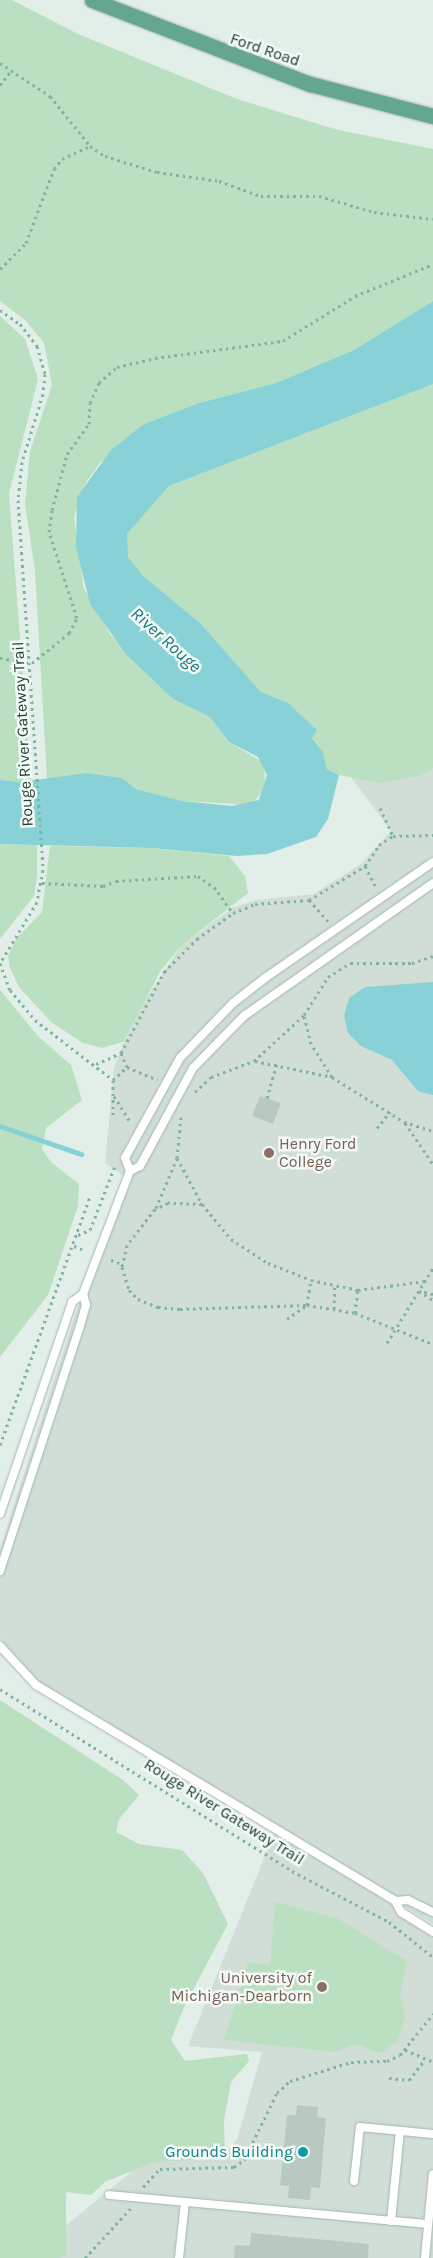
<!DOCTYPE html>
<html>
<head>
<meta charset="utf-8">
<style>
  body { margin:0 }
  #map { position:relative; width:433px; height:2258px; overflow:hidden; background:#e2eee8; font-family:Karla,sans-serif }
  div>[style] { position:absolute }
  .built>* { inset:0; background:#d0ded6 }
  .green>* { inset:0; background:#bae0c1 }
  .water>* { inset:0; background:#87d1d7 }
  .stream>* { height:5px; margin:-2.5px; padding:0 2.5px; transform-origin:2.5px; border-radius:2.5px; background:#87d1d7 }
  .building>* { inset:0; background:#b7c9c0 }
  .path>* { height:3px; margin-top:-1.5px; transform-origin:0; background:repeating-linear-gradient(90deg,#80b49f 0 2.5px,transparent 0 6.5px) }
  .roads { filter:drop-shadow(0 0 1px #a4b6af) drop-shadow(0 0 1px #a4b6af) }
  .service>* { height:8px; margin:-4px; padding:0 4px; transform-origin:4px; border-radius:4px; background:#fff }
  .primary>* { height:15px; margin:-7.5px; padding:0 7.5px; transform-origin:7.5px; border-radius:7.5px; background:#64a68f }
  .dots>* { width:14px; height:14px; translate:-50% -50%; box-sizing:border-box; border:2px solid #f3faf6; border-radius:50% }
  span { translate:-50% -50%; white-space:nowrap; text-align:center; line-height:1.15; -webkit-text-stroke:5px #f3faf6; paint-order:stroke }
  .street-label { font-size:16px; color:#214035 }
  .education-label { font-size:16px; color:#785e54 }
  .left { translate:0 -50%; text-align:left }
  .right { translate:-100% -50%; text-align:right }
  .culture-label { font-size:16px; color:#0d838f }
  .water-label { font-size:18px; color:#167981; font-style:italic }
</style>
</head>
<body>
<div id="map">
  <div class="built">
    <i style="clip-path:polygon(433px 381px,433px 1924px,300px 1843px,433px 1929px,433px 2258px,55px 2258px,58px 2232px,151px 2156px,222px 2156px,237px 2140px,262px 2052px,188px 2046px,276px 1829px,36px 1685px,0 1638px,0 1548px,84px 1287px,127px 1178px,105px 1163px,114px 1068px,134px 1016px,182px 945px,232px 908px,256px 900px,314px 894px,361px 864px,391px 831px,316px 730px,121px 560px,118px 518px)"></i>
  </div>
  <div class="green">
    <i style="clip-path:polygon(0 0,12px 0,78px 34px,237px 99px,338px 130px,433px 149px,433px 301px,354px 350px,276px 383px,199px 403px,144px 424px,99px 464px,85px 484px,74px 517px,84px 589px,110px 634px,173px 699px,210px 717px,229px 742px,264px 763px,265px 789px,251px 805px,182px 801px,136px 789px,121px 778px,86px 773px,47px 779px,35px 571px,25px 504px,30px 451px,52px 385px,44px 343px,26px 321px,0 301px)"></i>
    <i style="clip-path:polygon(0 316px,25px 339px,38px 379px,9px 494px,31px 781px,21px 782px,0 780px)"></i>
    <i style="clip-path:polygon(433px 384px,433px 768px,420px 776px,381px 783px,339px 775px,327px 769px,323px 752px,312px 737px,316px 730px,288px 703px,261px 692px,200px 623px,143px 576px,127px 555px,127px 534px,169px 486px)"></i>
    <i style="clip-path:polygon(0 844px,37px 845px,37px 876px,34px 896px,0 939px)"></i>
    <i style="clip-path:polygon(50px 846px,152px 848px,229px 856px,245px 876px,248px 893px,182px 945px,161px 970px,123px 1042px,102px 1048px,83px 1043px,51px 1022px,19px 987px,10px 968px,8px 956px,16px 939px,42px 912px)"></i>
    <i style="clip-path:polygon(0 990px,37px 1035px,71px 1065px,82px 1100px,46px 1128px,42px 1149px,51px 1162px,79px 1184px,78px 1206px,48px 1295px,0 1357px)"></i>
    <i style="clip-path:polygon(0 1700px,123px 1780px,139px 1795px,119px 1819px,116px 1832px,139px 1844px,182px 1850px,203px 1873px,228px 1924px,185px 2005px,171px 2040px,185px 2061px,247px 2054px,249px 2061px,231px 2082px,224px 2120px,225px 2158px,154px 2162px,105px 2182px,91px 2195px,66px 2192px,66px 2255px,60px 2258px,0 2258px)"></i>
    <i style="clip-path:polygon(275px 1902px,337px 1918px,407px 1961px,400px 1995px,405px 2017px,398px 2041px,381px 2053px,354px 2044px,336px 2052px,224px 2040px,248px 1963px,270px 1965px)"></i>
  </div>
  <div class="water">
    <i style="clip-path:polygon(433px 301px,433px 384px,169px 486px,127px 534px,128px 557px,143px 576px,200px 623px,261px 692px,288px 703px,317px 730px,312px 738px,323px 752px,327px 769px,339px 775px,328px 819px,316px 837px,267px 854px,237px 856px,152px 848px,0 844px,0 780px,21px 782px,86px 773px,122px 778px,136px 789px,182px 801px,232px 806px,259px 800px,267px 775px,258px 757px,229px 742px,210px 717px,173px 699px,126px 654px,90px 604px,76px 547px,77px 497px,111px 450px,144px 424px,199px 403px,276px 383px,354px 350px)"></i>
    <i style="clip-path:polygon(433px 982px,433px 1095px,418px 1091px,392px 1060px,361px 1046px,348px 1033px,344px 1016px,349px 998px,365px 987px)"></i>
  </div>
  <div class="stream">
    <i style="left:0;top:1126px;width:86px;rotate:19.1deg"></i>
  </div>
  <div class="building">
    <i style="clip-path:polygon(260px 1096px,281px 1103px,273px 1124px,252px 1116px)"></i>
    <i style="clip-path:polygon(297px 2105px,318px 2107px,317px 2117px,326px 2118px,320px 2188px,311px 2187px,310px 2200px,288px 2198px,289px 2186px,280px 2185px,287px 2115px,296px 2115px)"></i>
    <i style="clip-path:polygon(251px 2233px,369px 2244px,368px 2258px,234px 2258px,235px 2245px,250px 2246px)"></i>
  </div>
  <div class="path">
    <i style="left:0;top:63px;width:60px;rotate:33.4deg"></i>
    <i style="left:50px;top:96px;width:64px;rotate:51.3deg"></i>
    <i style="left:90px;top:146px;width:18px;rotate:34deg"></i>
    <i style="left:105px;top:156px;width:54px;rotate:17.1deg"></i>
    <i style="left:157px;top:172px;width:63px;rotate:8.3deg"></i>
    <i style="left:219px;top:181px;width:45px;rotate:19.7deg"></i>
    <i style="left:261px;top:196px;width:58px"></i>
    <i style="left:319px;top:196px;width:57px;rotate:16.2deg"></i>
    <i style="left:374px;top:212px;width:59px;rotate:6.8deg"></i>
    <i style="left:0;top:85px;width:18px;rotate:-52deg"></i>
    <i style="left:0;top:269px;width:37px;rotate:-45deg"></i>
    <i style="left:26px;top:243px;width:79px;rotate:-69.3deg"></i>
    <i style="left:54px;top:169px;width:13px;rotate:-51deg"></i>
    <i style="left:62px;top:159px;width:31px;rotate:-25deg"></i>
    <i style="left:0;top:310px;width:24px;rotate:35deg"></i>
    <i style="left:20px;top:324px;width:28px;rotate:52deg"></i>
    <i style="left:37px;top:346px;width:29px;rotate:74deg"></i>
    <i style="left:45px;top:374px;width:20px;rotate:96deg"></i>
    <i style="left:43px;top:394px;width:71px;rotate:107.2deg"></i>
    <i style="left:22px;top:462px;width:38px;rotate:96deg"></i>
    <i style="left:18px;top:500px;width:371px;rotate:86.1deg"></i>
    <i style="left:43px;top:870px;width:33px;rotate:101deg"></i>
    <i style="left:37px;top:902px;width:71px;rotate:121.2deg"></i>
    <i style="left:0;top:963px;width:29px;rotate:70deg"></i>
    <i style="left:10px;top:990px;width:39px;rotate:50deg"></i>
    <i style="left:35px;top:1020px;width:98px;rotate:37.6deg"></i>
    <i style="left:113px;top:1080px;width:35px;rotate:90deg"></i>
    <i style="left:0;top:658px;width:32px;rotate:9deg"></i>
    <i style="left:32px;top:663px;width:48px;rotate:-39deg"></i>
    <i style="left:69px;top:633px;width:17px;rotate:-62deg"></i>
    <i style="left:77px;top:618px;width:90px;rotate:-108deg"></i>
    <i style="left:49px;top:532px;width:22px;rotate:-82deg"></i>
    <i style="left:52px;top:510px;width:58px;rotate:-75deg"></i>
    <i style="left:67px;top:454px;width:37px;rotate:-54deg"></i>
    <i style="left:89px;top:424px;width:21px;rotate:-87deg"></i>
    <i style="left:90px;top:403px;width:22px;rotate:-66deg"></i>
    <i style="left:99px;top:383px;width:24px;rotate:-42deg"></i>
    <i style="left:117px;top:367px;width:39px;rotate:-13deg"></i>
    <i style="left:155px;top:358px;width:129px;rotate:-7.6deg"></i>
    <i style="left:283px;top:341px;width:85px;rotate:-32deg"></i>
    <i style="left:355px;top:296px;width:84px;rotate:-22.3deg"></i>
    <i style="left:380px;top:808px;width:31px;rotate:65deg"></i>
    <i style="left:365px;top:866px;width:25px;rotate:63deg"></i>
    <i style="left:42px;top:883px;width:61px;rotate:2.8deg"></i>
    <i style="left:103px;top:886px;width:14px;rotate:-21deg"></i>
    <i style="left:116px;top:881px;width:82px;rotate:-3.5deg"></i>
    <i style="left:198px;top:876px;width:19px;rotate:35deg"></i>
    <i style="left:214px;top:887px;width:32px;rotate:54deg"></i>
    <i style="left:309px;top:900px;width:30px;rotate:48deg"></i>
    <i style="left:121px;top:1053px;width:92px;rotate:-62deg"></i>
    <i style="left:164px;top:972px;width:47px;rotate:-45deg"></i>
    <i style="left:197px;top:939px;width:44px;rotate:-35.8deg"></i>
    <i style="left:233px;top:913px;width:24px;rotate:-22deg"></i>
    <i style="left:255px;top:904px;width:54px;rotate:-4.2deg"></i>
    <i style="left:309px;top:900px;width:66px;rotate:-31.3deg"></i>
    <i style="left:365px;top:866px;width:25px;rotate:-56deg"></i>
    <i style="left:379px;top:845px;width:17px;rotate:-33deg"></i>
    <i style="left:393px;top:836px;width:40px;rotate:-1.4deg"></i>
    <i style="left:255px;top:1061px;width:79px;rotate:11.7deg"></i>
    <i style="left:332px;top:1077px;width:85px;rotate:32deg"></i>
    <i style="left:404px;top:1122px;width:30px;rotate:17deg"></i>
    <i style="left:96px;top:1064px;width:27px;rotate:-24deg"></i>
    <i style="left:121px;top:1053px;width:15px;rotate:67deg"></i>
    <i style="left:332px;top:1077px;width:39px;rotate:-122deg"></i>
    <i style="left:311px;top:1044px;width:30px;rotate:-104deg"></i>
    <i style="left:304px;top:1015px;width:45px;rotate:-57.7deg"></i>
    <i style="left:328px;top:977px;width:26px;rotate:-32deg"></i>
    <i style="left:350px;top:963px;width:62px"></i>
    <i style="left:412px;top:963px;width:22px;rotate:-18deg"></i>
    <i style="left:113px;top:1080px;width:19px;rotate:-43deg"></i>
    <i style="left:127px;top:1067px;width:33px;rotate:23deg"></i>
    <i style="left:195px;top:1092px;width:22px;rotate:-43deg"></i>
    <i style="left:211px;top:1077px;width:46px;rotate:-20.4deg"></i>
    <i style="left:254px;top:1061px;width:68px;rotate:-42.6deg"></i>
    <i style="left:114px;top:1096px;width:32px;rotate:58deg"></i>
    <i style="left:267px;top:1098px;width:36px;rotate:-74deg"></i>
    <i style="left:405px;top:1123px;width:50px;rotate:55.7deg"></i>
    <i style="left:377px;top:1128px;width:21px;rotate:-51deg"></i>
    <i style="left:177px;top:1158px;width:52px;rotate:61.5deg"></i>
    <i style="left:202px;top:1204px;width:45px;rotate:50.4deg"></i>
    <i style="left:231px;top:1239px;width:44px;rotate:33deg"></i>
    <i style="left:268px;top:1263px;width:46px;rotate:21.6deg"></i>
    <i style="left:311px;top:1280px;width:48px;rotate:12deg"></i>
    <i style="left:358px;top:1290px;width:68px;rotate:-7.7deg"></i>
    <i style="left:202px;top:1204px;width:34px;rotate:-178deg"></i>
    <i style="left:168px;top:1203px;width:14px;rotate:155deg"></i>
    <i style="left:155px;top:1209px;width:46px;rotate:127.9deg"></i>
    <i style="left:127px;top:1245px;width:23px;rotate:103deg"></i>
    <i style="left:122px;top:1267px;width:24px;rotate:73deg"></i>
    <i style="left:129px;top:1290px;width:13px;rotate:45deg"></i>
    <i style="left:138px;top:1299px;width:22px;rotate:22deg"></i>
    <i style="left:158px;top:1307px;width:22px;rotate:5deg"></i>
    <i style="left:180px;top:1309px;width:127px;rotate:-1.8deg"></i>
    <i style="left:307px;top:1305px;width:49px;rotate:9.5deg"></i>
    <i style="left:355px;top:1313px;width:84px;rotate:21.7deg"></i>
    <i style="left:156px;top:1208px;width:54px;rotate:-67.2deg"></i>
    <i style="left:177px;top:1158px;width:41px;rotate:-84.4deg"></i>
    <i style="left:78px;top:1235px;width:13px;rotate:-23deg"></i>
    <i style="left:90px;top:1230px;width:69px;rotate:-68.7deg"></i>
    <i style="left:74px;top:1246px;width:11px;rotate:22deg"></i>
    <i style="left:111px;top:1260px;width:12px;rotate:20deg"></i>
    <i style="left:433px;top:1294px;width:14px;rotate:-168deg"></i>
    <i style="left:419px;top:1291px;width:17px;rotate:33deg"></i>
    <i style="left:334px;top:1309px;width:23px;rotate:-88deg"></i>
    <i style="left:355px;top:1313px;width:23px;rotate:-83deg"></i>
    <i style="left:287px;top:1319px;width:24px;rotate:-35deg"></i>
    <i style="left:307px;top:1305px;width:25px;rotate:-81deg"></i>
    <i style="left:387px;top:1343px;width:88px;rotate:-58.5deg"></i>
    <i style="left:0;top:1445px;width:264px;rotate:-70.1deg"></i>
    <i style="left:0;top:1689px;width:344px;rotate:31.9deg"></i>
    <i style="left:292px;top:1871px;width:110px;rotate:27.7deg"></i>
    <i style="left:389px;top:1922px;width:56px;rotate:38.5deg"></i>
    <i style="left:405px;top:2050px;width:30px;rotate:23deg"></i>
    <i style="left:389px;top:2078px;width:20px;rotate:6deg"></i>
    <i style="left:409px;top:2080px;width:24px;rotate:-52deg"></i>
    <i style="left:143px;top:2187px;width:25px;rotate:-47deg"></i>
    <i style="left:160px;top:2169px;width:74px;rotate:-1.5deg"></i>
    <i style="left:234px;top:2167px;width:12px;rotate:-35deg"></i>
    <i style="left:244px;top:2160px;width:75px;rotate:-63.8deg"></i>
    <i style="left:277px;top:2093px;width:18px;rotate:-43deg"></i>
    <i style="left:290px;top:2081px;width:64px;rotate:-17.3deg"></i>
    <i style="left:351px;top:2062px;width:36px;rotate:-2deg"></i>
    <i style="left:387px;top:2061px;width:14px;rotate:-25deg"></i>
    <i style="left:400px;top:2055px;width:53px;rotate:-51.2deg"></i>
    <i style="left:85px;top:2258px;width:68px;rotate:-47.4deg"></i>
  </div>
  <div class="roads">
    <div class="service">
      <i style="left:130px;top:1171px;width:11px;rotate:-27deg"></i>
      <i style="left:140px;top:1166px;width:111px;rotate:-61.6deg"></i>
      <i style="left:193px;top:1068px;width:73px;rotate:-45.6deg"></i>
      <i style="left:244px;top:1016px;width:231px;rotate:-35.1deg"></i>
      <i style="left:83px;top:1294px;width:132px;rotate:-69.1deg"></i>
      <i style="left:130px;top:1171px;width:14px;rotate:-111deg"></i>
      <i style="left:125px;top:1158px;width:114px;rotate:-61.2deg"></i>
      <i style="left:180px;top:1058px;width:76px;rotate:-46.1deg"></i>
      <i style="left:233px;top:1003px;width:41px;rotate:-38deg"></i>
      <i style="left:265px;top:978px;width:204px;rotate:-34.6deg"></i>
      <i style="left:0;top:1514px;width:224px;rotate:-71.2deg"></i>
      <i style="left:72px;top:1302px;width:14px;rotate:-36deg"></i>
      <i style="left:83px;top:1294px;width:11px;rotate:75deg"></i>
      <i style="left:86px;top:1305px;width:22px;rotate:106deg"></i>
      <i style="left:80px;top:1326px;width:258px;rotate:108.1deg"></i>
      <i style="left:0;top:1646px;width:53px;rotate:47.3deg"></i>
      <i style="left:36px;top:1685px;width:419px;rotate:31deg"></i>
      <i style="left:395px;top:1901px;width:13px;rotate:61deg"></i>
      <i style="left:401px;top:1912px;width:38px;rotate:32deg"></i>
      <i style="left:395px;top:1901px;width:13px;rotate:-4deg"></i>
      <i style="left:408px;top:1900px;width:28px;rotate:26deg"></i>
      <i style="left:354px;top:2181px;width:54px;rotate:-83.7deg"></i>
      <i style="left:360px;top:2127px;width:73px;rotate:5.5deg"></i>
      <i style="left:109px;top:2195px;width:320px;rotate:5.2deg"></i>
      <i style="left:391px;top:2221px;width:90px;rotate:-84.3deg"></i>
      <i style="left:179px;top:2258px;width:56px;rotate:-83.9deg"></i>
      <i style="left:425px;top:2258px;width:84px;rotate:-84.6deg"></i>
    </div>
    <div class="primary">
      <i style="left:92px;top:0;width:234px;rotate:21.1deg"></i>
      <i style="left:310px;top:84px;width:127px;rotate:14.6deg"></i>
    </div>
  </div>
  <div class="dots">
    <i style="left:269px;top:1153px;background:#8d6e63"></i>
    <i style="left:322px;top:1987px;background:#8d6e63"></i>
    <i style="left:303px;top:2152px;background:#0f9aa8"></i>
  </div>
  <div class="street-label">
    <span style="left:265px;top:50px;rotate:19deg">Ford Road</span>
    <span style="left:23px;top:734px;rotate:-93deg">Rouge River Gateway Trail</span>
    <span style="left:224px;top:1812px;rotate:32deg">Rouge River Gateway Trail</span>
  </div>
  <div class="education-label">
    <span class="left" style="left:279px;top:1153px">Henry Ford<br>College</span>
    <span class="right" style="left:312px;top:1987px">University of<br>Michigan-Dearborn</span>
  </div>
  <div class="culture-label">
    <span class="right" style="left:293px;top:2152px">Grounds Building</span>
  </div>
  <div class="water-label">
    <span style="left:166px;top:640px;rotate:42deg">River Rouge</span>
  </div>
</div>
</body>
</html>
